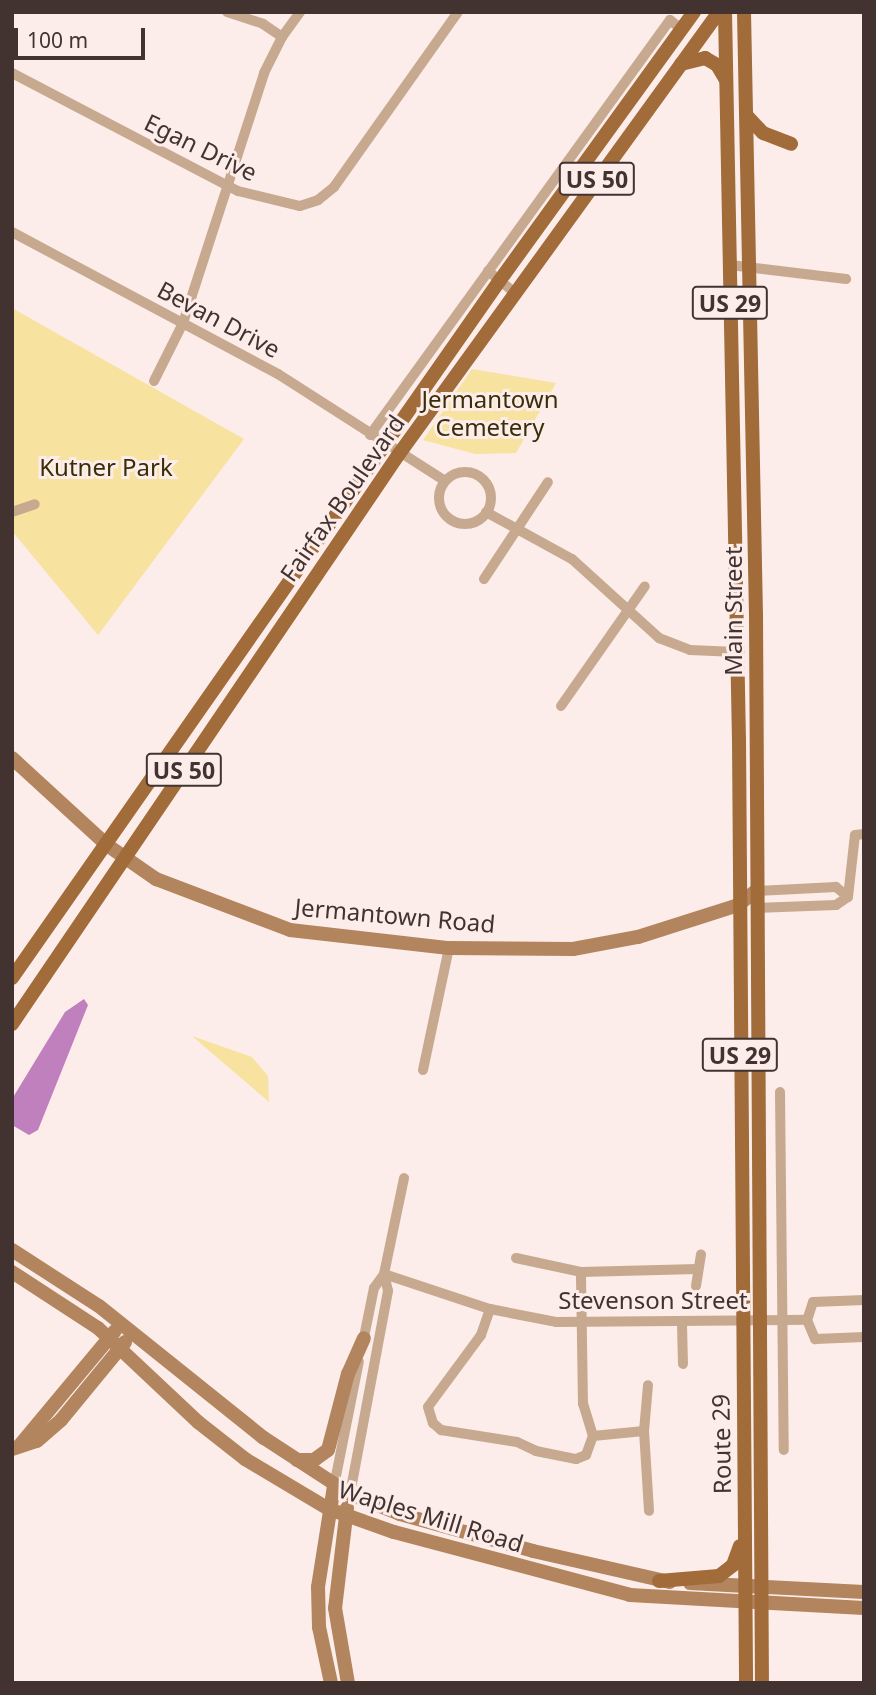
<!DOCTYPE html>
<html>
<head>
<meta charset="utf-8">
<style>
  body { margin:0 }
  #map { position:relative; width:876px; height:1695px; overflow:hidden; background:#fcedea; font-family:"Noto Sans",sans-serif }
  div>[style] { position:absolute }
  .green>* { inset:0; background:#f7e2a0 }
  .water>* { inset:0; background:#bf80bd }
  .street>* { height:10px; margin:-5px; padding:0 5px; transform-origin:5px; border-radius:5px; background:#c7a990 }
  .street>.ring { margin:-5px; padding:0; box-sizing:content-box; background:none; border:10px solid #c7a990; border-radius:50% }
  .secondary>* { height:14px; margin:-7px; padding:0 7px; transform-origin:7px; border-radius:7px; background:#b2855f }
  .primary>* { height:14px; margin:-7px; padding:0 7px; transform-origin:7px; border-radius:7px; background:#a16b3a }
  span { translate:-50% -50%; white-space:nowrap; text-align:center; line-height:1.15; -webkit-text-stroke:6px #fcedea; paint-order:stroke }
  .shield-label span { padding:2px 5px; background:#fcedea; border:2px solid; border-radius:5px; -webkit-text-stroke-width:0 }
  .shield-label { font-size:23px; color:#423331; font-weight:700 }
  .street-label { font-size:24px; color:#423331 }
  .park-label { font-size:24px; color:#392e07 }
  .frame { position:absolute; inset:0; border:14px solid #423331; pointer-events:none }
  .scale { position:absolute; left:14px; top:28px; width:131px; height:32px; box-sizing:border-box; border:4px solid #423331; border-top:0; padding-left:9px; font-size:21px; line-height:24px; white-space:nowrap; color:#423331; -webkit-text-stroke:5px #fcedea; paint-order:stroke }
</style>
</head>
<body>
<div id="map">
  <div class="green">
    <i style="clip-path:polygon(12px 308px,244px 439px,98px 635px,12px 531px)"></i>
    <i style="clip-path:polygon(472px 369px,556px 383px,516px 453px,475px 454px,423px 440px)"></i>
    <i style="clip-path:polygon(192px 1036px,252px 1057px,268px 1076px,269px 1102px)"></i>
  </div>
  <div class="water">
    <i style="clip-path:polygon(84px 999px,88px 1005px,38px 1130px,29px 1135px,12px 1125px,12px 1099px,65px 1012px)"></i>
  </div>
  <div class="street">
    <i style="left:227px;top:12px;width:38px;rotate:18deg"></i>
    <i style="left:263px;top:24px;width:23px;rotate:34deg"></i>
    <i style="left:12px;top:73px;width:255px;rotate:27.6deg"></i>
    <i style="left:238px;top:191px;width:64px;rotate:13.6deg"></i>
    <i style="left:300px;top:206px;width:19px;rotate:-18deg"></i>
    <i style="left:318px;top:200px;width:21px;rotate:-39deg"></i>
    <i style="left:334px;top:187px;width:214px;rotate:-54.7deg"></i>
    <i style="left:12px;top:232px;width:302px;rotate:28.1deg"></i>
    <i style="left:278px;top:374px;width:198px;rotate:32.6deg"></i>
    <i style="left:730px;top:265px;width:117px;rotate:6.9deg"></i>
    <i style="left:488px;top:271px;width:35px;rotate:39deg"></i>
    <i style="left:154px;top:381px;width:65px;rotate:-63.4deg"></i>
    <i style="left:183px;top:323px;width:263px;rotate:-72deg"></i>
    <i style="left:264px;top:73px;width:40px;rotate:-63.4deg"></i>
    <i style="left:282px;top:37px;width:31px;rotate:-54deg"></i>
    <i style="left:370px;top:435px;width:512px;rotate:-54.14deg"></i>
    <i style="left:670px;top:20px;width:14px;rotate:39deg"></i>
    <i class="ring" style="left:439px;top:472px;width:42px;height:42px"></i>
    <i style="left:12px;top:512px;width:24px;rotate:-19deg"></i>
    <i style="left:486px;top:512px;width:98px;rotate:28.7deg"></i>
    <i style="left:572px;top:559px;width:118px;rotate:42.2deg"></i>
    <i style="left:659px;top:638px;width:33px;rotate:21deg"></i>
    <i style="left:690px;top:650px;width:47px;rotate:2.4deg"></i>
    <i style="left:484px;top:579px;width:116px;rotate:-56.6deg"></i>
    <i style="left:561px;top:706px;width:146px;rotate:-55deg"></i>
    <i style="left:848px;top:897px;width:62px;rotate:-83.6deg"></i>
    <i style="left:855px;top:835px;width:9px;rotate:-6deg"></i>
    <i style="left:756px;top:908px;width:80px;rotate:-2.1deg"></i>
    <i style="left:836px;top:905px;width:14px;rotate:-34deg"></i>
    <i style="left:848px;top:897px;width:16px;rotate:-140deg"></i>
    <i style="left:836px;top:887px;width:80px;rotate:177.1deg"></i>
    <i style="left:423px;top:1070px;width:125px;rotate:-78deg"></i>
    <i style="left:780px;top:1092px;width:358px;rotate:89.4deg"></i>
    <i style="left:516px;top:1258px;width:66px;rotate:12.2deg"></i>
    <i style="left:581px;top:1272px;width:116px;rotate:-1.5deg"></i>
    <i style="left:384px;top:1274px;width:112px;rotate:18.3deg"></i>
    <i style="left:490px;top:1309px;width:67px;rotate:11.1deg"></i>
    <i style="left:556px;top:1322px;width:251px;rotate:-0.5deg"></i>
    <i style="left:696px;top:1286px;width:32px;rotate:-81deg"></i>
    <i style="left:864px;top:1300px;width:51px;rotate:177.8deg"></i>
    <i style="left:813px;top:1302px;width:19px;rotate:108deg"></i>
    <i style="left:807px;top:1320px;width:21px;rotate:67deg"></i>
    <i style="left:815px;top:1339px;width:49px;rotate:-2.3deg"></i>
    <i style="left:490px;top:1309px;width:28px;rotate:109deg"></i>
    <i style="left:481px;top:1335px;width:89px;rotate:126.4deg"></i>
    <i style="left:428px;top:1407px;width:17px;rotate:73deg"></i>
    <i style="left:433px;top:1423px;width:11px;rotate:41deg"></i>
    <i style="left:441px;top:1430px;width:77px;rotate:9deg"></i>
    <i style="left:517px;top:1442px;width:21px;rotate:25deg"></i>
    <i style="left:536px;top:1451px;width:41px;rotate:11.3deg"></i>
    <i style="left:576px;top:1459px;width:11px;rotate:-22deg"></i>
    <i style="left:586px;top:1455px;width:20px;rotate:-70deg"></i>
    <i style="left:593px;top:1436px;width:34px;rotate:-107deg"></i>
    <i style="left:583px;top:1404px;width:132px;rotate:-90.9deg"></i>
    <i style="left:682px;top:1324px;width:40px;rotate:88.6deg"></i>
    <i style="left:363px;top:1342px;width:55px;rotate:-78.5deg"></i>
    <i style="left:374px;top:1288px;width:17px;rotate:-54deg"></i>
    <i style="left:384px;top:1274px;width:98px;rotate:-78.2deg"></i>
    <i style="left:644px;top:1431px;width:80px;rotate:86.4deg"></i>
    <i style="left:593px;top:1436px;width:51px;rotate:-5.6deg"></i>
    <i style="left:644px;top:1431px;width:46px;rotate:-85deg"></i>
    <i style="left:334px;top:1486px;width:127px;rotate:-78.7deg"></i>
    <i style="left:350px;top:1494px;width:207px;rotate:-79.4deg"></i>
    <i style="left:388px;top:1291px;width:17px;rotate:-103deg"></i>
  </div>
  <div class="secondary">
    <i style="left:12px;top:758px;width:129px;rotate:42.5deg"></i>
    <i style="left:107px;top:845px;width:60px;rotate:34.8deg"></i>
    <i style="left:156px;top:879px;width:143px;rotate:20.8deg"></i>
    <i style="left:290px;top:930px;width:160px;rotate:6.5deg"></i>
    <i style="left:449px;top:948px;width:124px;rotate:0.5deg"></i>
    <i style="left:573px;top:949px;width:66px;rotate:-10.5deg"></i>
    <i style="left:638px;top:937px;width:105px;rotate:-17.7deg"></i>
    <i style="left:738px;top:905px;width:23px;rotate:-38deg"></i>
    <i style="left:12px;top:1250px;width:103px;rotate:32.8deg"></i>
    <i style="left:99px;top:1306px;width:211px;rotate:38.7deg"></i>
    <i style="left:264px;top:1438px;width:103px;rotate:33.1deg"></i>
    <i style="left:350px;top:1494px;width:54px;rotate:21.8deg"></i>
    <i style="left:400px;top:1514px;width:138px;rotate:15.5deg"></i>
    <i style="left:533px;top:1551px;width:140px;rotate:12.8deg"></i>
    <i style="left:12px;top:1272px;width:103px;rotate:33.1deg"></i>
    <i style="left:98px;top:1328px;width:137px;rotate:43.2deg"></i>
    <i style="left:198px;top:1422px;width:60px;rotate:38.2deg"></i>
    <i style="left:245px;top:1459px;width:98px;rotate:30.8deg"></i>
    <i style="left:329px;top:1509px;width:69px;rotate:19.5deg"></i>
    <i style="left:394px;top:1532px;width:244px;rotate:14.9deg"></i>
    <i style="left:630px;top:1595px;width:234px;rotate:3.2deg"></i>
    <i style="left:20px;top:1445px;width:148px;rotate:-50.2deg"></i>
    <i style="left:12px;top:1449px;width:26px;rotate:-18deg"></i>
    <i style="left:37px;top:1441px;width:32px;rotate:-41deg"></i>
    <i style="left:61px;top:1420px;width:101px;rotate:-50.6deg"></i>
    <i style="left:297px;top:1460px;width:17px"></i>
    <i style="left:314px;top:1460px;width:17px;rotate:-36deg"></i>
    <i style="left:328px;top:1450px;width:79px;rotate:-75.3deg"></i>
    <i style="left:348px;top:1374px;width:39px;rotate:-66deg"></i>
    <i style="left:347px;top:1508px;width:101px;rotate:96.8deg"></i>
    <i style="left:335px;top:1608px;width:76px;rotate:80.2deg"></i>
    <i style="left:690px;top:1583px;width:174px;rotate:3deg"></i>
    <i style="left:331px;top:1683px;width:57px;rotate:-102.1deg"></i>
    <i style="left:319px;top:1627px;width:40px;rotate:-91.4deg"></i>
    <i style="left:318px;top:1587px;width:102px;rotate:-81deg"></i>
  </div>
  <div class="primary">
    <i style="left:725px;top:12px;width:729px;rotate:88.9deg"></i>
    <i style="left:739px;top:741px;width:942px;rotate:89.57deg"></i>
    <i style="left:744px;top:12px;width:603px;rotate:88.86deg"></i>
    <i style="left:756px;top:615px;width:1068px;rotate:89.68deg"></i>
    <i style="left:681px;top:64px;width:25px;rotate:-14deg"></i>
    <i style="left:705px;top:58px;width:14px;rotate:30deg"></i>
    <i style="left:717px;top:65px;width:17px;rotate:59deg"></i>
    <i style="left:747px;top:116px;width:23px;rotate:47deg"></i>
    <i style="left:763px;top:133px;width:30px;rotate:21deg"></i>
    <i style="left:12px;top:978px;width:852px;rotate:-55.04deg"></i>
    <i style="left:500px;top:280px;width:331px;rotate:-54.1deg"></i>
    <i style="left:12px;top:1024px;width:689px;rotate:-55.83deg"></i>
    <i style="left:399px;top:454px;width:546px;rotate:-54.1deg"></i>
    <i style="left:659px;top:1581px;width:60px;rotate:-4.8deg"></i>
    <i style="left:719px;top:1576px;width:18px;rotate:-38deg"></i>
    <i style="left:733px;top:1565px;width:20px;rotate:-70deg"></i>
  </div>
  <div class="shield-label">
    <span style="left:597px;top:179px">US 50</span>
    <span style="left:730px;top:303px">US 29</span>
    <span style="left:184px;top:770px">US 50</span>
    <span style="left:740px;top:1055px">US 29</span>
  </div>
  <div class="street-label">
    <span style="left:201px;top:147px;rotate:26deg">Egan Drive</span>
    <span style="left:219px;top:319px;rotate:28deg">Bevan Drive</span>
    <span style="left:342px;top:498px;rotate:-55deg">Fairfax Boulevard</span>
    <span style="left:733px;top:611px;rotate:-90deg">Main Street</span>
    <span style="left:395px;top:915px;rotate:5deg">Jermantown Road</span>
    <span style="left:653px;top:1300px">Stevenson Street</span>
    <span style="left:721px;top:1444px;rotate:-91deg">Route 29</span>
    <span style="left:431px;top:1516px;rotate:17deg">Waples Mill Road</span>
  </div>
  <div class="park-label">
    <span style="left:490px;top:413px">Jermantown<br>Cemetery</span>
    <span style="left:106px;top:467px">Kutner Park</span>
  </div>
  <div class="frame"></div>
  <div class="scale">100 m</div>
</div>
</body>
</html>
